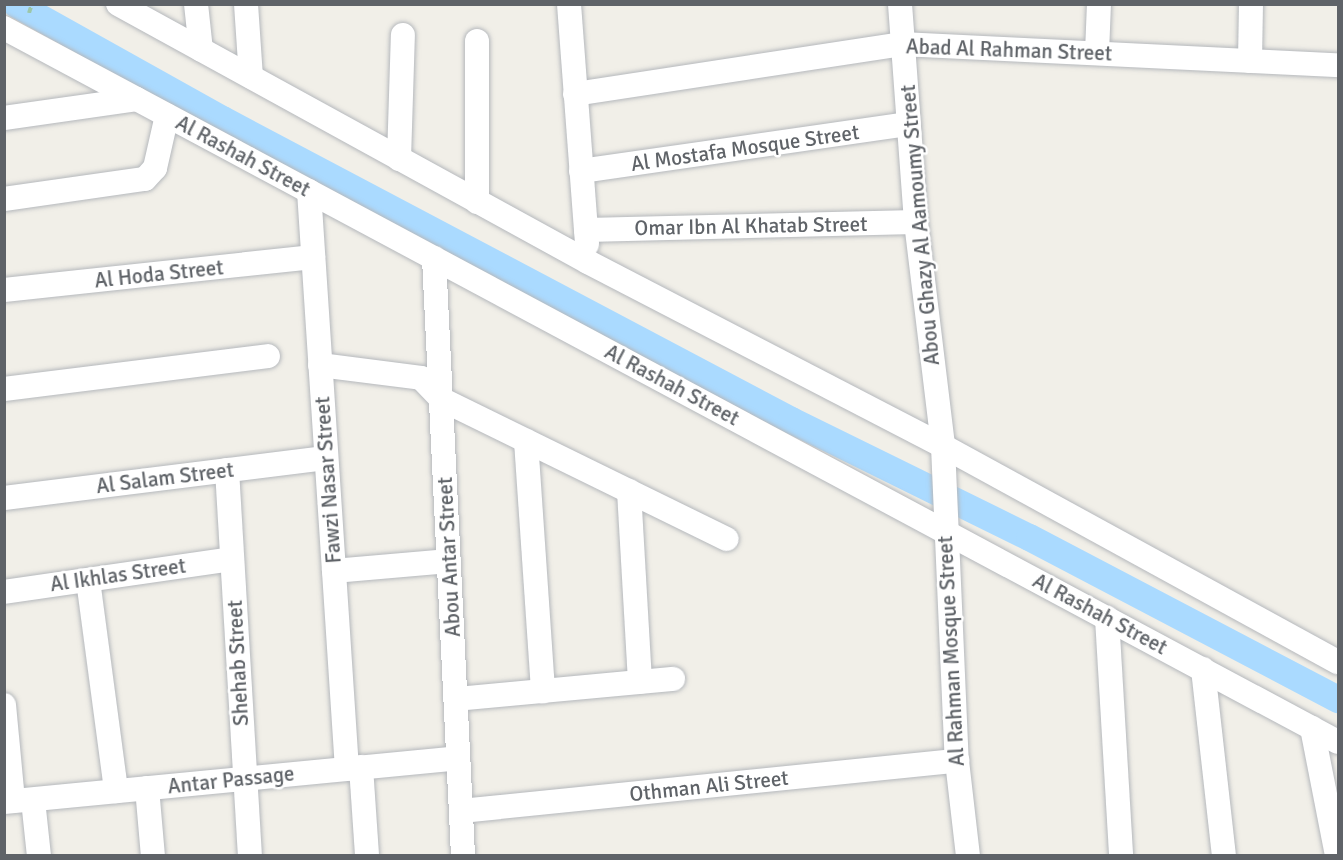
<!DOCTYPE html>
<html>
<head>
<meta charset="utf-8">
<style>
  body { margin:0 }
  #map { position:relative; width:1343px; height:860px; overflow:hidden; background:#f1efe8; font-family:Signika,sans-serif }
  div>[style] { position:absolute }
  .canal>* { height:27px; margin:-13.5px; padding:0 13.5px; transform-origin:13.5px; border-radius:13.5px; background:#aadaff }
  .path>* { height:4px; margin-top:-2px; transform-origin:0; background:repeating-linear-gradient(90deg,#9cc7a9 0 6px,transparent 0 9px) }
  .roads { filter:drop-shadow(0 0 2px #b5b8bc) drop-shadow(0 0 2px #b5b8bc) }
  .minor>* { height:24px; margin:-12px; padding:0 12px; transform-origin:12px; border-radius:12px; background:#fff }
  span { translate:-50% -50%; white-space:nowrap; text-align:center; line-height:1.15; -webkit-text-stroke:5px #fff; paint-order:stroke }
  .street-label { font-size:21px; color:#5f6368 }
  .frame { position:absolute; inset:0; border:6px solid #5f6368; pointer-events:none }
</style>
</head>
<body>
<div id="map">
  <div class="canal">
    <i style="left:16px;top:4px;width:236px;rotate:29.2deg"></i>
    <i style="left:222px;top:119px;width:644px;rotate:27.88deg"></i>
    <i style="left:791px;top:420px;width:265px;rotate:26.2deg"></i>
    <i style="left:1029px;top:537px;width:349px;rotate:27.7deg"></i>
  </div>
  <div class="path">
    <i style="left:29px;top:13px;width:9px;rotate:-72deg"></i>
  </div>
  <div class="roads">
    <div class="minor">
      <i style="left:118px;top:4px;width:536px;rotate:28.76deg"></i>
      <i style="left:588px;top:262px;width:400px;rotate:27.4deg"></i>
      <i style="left:943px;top:446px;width:450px;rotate:28.7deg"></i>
      <i style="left:196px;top:4px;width:46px;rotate:83.8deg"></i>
      <i style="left:246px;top:4px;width:73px;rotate:86.1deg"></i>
      <i style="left:569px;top:4px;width:241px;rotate:85.7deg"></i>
      <i style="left:900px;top:4px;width:219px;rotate:85.8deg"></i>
      <i style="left:916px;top:222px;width:226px;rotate:83.1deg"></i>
      <i style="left:943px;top:446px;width:315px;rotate:87.5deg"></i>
      <i style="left:957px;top:761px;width:96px;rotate:83.4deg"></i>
      <i style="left:4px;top:28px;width:1513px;rotate:28.16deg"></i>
      <i style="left:477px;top:41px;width:161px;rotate:90deg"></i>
      <i style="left:1097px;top:53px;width:49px;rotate:-87.7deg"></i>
      <i style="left:1250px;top:61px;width:57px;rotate:-89deg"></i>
      <i style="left:575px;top:94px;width:332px;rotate:-8.7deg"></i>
      <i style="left:903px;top:44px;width:436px;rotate:2.8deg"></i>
      <i style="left:4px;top:118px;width:134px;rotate:-8.1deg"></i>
      <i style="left:399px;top:159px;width:124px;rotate:-88.2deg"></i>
      <i style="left:581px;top:171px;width:331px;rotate:-8.2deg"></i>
      <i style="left:309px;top:191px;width:579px;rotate:86.24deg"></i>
      <i style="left:4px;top:199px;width:142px;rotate:-8.1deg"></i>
      <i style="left:145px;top:179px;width:15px;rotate:-48deg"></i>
      <i style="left:155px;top:168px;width:54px;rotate:-77.2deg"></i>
      <i style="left:586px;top:230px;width:330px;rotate:-1.4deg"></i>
      <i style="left:434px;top:258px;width:599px;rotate:87.22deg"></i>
      <i style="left:4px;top:290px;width:311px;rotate:-6.1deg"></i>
      <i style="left:320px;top:365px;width:102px;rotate:7.3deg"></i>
      <i style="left:421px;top:378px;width:29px;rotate:46deg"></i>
      <i style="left:441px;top:399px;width:318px;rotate:26.1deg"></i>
      <i style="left:4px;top:389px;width:266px;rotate:-7.1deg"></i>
      <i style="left:526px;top:441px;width:251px;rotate:86.1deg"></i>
      <i style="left:227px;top:470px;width:387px;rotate:86.6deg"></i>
      <i style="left:629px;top:491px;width:191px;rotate:86.7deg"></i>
      <i style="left:4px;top:498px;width:324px;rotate:-7.1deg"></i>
      <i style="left:334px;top:571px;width:115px;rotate:-5deg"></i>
      <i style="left:88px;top:580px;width:213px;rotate:82.4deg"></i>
      <i style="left:4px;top:592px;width:230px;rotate:-8.2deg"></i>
      <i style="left:1107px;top:618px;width:238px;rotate:86.6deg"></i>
      <i style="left:1203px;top:669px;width:188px;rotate:83.6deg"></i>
      <i style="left:456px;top:699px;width:218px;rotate:-5.3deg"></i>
      <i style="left:4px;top:705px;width:96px;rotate:84.6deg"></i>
      <i style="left:1312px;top:728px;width:130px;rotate:78.9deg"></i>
      <i style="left:361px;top:767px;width:89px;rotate:86.1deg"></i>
      <i style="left:147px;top:788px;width:68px;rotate:85deg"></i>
      <i style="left:33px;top:800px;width:56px;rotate:83.9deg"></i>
      <i style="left:4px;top:802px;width:456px;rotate:-5.5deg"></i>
      <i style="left:461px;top:811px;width:499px;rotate:-5.8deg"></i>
    </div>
  </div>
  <div class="street-label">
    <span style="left:1009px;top:50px;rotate:2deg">Abad Al Rahman Street</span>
    <span style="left:745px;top:148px;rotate:-8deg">Al Mostafa Mosque Street</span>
    <span style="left:243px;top:156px;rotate:28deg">Al Rashah Street</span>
    <span style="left:920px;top:225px;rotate:-95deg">Abou Ghazy Al Aamoumy Street</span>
    <span style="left:751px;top:226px;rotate:-1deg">Omar Ibn Al Khatab Street</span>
    <span style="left:159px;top:274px;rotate:-6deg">Al Hoda Street</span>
    <span style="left:672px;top:385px;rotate:28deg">Al Rashah Street</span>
    <span style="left:165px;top:478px;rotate:-7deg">Al Salam Street</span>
    <span style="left:328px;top:480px;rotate:-94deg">Fawzi Nasar Street</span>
    <span style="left:449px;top:557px;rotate:-93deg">Abou Antar Street</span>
    <span style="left:118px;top:575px;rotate:-8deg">Al Ikhlas Street</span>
    <span style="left:1100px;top:614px;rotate:28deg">Al Rashah Street</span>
    <span style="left:951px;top:651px;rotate:-93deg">Al Rahman Mosque Street</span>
    <span style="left:238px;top:663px;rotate:-93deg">Shehab Street</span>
    <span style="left:231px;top:780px;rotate:-6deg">Antar Passage</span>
    <span style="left:709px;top:786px;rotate:-6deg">Othman Ali Street</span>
  </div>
  <div class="frame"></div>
</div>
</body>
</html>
